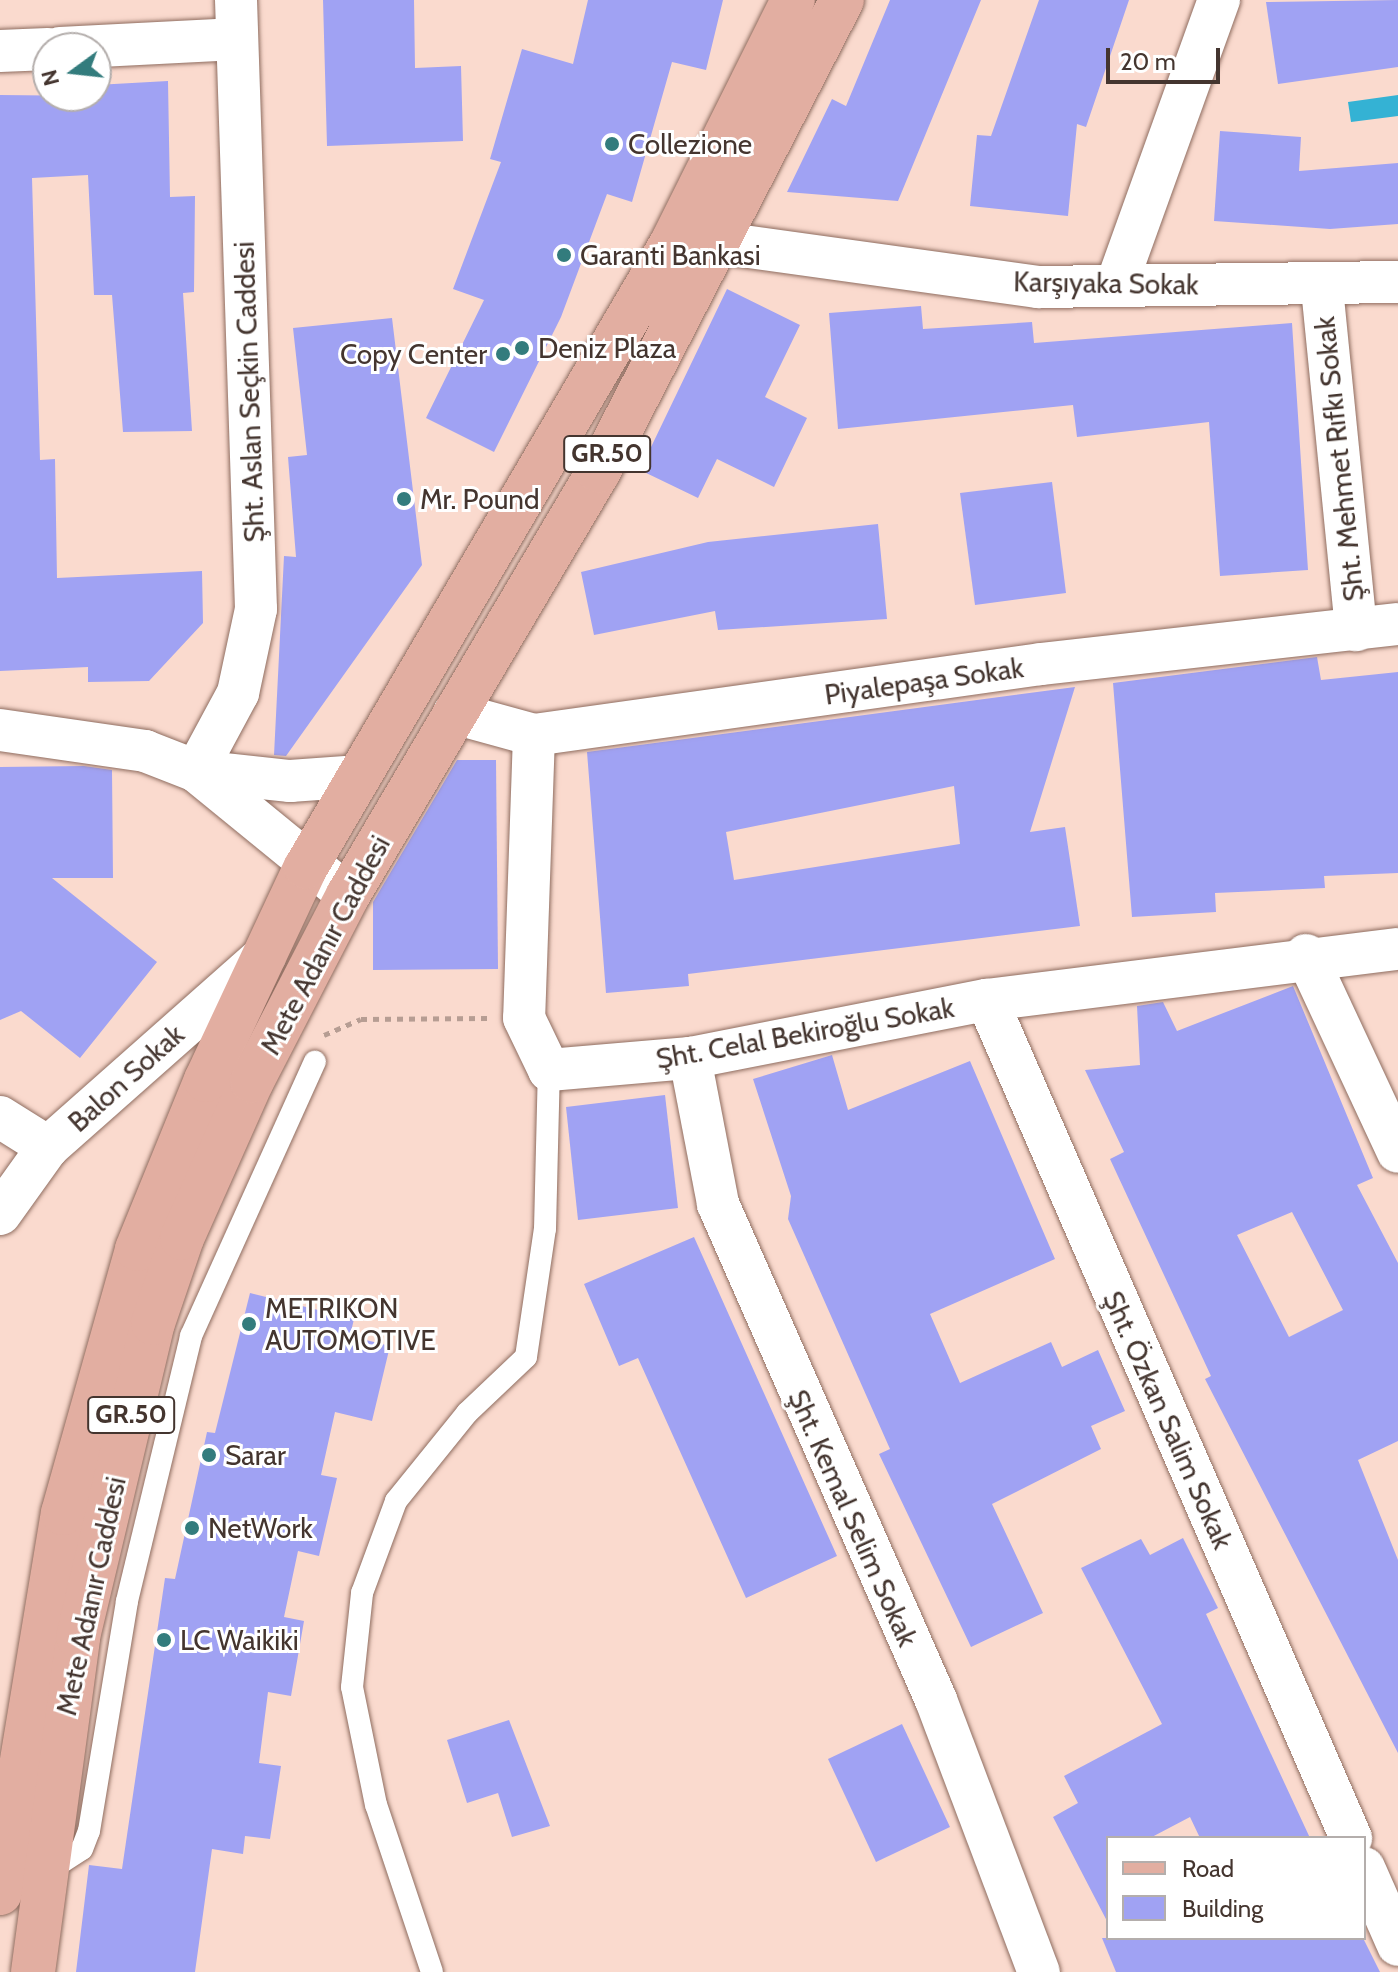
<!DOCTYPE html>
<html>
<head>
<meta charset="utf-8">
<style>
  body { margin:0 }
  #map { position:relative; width:1398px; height:1972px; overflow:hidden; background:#fadace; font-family:Cabin,sans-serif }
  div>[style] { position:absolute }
  .water>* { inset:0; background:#34b2d4 }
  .building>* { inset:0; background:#a0a2f3 }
  .path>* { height:5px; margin-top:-2.5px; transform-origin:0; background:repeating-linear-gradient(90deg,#b69d93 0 6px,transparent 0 12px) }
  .roads { filter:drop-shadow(0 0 2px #8f6d60) drop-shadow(0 0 2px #8f6d60) }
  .service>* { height:22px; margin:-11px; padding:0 11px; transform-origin:11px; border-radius:11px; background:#fff }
  .minor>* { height:42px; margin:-21px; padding:0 21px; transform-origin:21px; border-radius:21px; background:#fff }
  .primary>* { height:44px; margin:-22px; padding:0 22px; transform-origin:22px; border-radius:22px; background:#e2aea1 }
  .dots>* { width:22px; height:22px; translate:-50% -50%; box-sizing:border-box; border:4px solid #fff; border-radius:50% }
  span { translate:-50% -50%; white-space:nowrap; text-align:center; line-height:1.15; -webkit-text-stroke:6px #fff; paint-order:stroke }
  .shield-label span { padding:2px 6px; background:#fff; border:2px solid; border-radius:6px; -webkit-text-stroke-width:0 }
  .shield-label { font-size:26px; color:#44352f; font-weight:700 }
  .poi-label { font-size:28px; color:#44352f }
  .left { translate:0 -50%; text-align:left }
  .right { translate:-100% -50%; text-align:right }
  .street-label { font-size:28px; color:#44352f }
  .legend { position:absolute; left:1106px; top:1836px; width:260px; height:104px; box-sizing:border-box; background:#fff; border:2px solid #b4aeac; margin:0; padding:10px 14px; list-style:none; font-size:24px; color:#44352f }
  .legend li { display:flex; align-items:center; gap:16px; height:40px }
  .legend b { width:40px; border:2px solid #b4aeac }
  .north { position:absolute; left:32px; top:32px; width:80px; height:80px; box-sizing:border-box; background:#fff; border:2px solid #b4aeac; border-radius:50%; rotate:255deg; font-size:22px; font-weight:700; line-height:32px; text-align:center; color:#44352f }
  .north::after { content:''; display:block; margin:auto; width:28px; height:36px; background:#337c7d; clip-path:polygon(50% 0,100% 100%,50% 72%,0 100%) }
  .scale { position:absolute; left:1106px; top:48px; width:114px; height:36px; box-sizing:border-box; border:4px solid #44352f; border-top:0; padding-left:10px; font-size:24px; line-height:28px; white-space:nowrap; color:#44352f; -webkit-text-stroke:6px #fff; paint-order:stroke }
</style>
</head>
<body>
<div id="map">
  <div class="water">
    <i style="clip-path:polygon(1398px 95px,1398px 116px,1351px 122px,1348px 102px)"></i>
  </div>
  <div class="building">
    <i style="clip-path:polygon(323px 0,414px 0,415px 68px,461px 66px,463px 141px,327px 146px)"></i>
    <i style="clip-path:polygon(588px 0,723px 0,706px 70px,672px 62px,632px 202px,607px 194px,561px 317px,494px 452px,426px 418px,484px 300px,453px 289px,501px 162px,490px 159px,522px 49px,573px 64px)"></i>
    <i style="clip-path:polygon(890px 0,981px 0,898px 201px,787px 192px,832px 99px,846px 106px)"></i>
    <i style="clip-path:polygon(1039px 0,1129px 0,1086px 127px,1077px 124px,1068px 216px,970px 206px,977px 135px,991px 136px)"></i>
    <i style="clip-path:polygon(1398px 0,1398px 67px,1278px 84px,1266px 2px)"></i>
    <i style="clip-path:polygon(168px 81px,170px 197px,195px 196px,194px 292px,183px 293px,192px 431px,123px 432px,112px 295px,94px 295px,88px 175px,32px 178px,40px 460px,55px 459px,57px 578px,202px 571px,203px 623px,149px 681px,88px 682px,88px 667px,0 671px,0 95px,96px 96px,96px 85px)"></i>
    <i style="clip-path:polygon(1220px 131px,1301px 137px,1299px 171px,1398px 163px,1398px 224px,1330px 229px,1214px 221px)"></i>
    <i style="clip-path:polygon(727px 289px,800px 325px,765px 397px,807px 418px,774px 487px,717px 459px,698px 498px,640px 470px)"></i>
    <i style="clip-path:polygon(921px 306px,923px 329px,1032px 322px,1034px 343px,1292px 323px,1308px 570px,1220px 576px,1209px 422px,1077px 437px,1073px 405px,838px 429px,829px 313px)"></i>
    <i style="clip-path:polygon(392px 318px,422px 565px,286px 756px,274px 755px,284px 556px,296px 557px,288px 457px,307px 455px,293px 328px)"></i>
    <i style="clip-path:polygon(1052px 482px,1066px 593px,975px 605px,960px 493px)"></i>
    <i style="clip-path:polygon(878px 524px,887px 619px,718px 630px,715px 611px,594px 635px,581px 572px,708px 542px)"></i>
    <i style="clip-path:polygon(1317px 657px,1321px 680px,1398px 672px,1398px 873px,1324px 876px,1325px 888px,1215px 893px,1216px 912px,1132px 917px,1113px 683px)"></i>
    <i style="clip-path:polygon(evenodd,1075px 687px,1030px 832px,1065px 827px,1080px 926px,688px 974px,689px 986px,606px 993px,587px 752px,1075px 687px,954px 786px,960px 844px,734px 880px,726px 832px,954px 786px)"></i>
    <i style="clip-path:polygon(457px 760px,496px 760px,498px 969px,373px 970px,373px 902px)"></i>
    <i style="clip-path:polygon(84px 766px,112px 770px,113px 878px,52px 878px,157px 962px,80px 1058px,21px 1011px,0 1020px,0 767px)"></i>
    <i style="clip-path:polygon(evenodd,1293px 986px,1373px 1178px,1357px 1185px,1398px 1263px,1398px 1441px,1358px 1460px,1398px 1560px,1398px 1753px,1205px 1379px,1211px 1376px,1110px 1159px,1124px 1152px,1085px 1070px,1140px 1065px,1137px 1006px,1163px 1002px,1177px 1031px,1293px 986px,1292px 1212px,1343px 1310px,1289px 1337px,1237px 1235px,1292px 1212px)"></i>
    <i style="clip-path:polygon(832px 1055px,848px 1110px,970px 1061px,1055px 1259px,930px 1314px,960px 1383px,1051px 1342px,1062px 1367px,1098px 1350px,1125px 1411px,1091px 1426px,1101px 1449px,992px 1504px,1043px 1613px,971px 1647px,879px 1454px,890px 1449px,788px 1219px,791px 1196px,753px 1079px)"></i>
    <i style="clip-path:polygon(665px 1095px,678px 1208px,578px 1220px,566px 1107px)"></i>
    <i style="clip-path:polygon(694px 1237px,837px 1556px,746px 1598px,638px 1358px,619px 1366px,584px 1284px)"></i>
    <i style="clip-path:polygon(250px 1293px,354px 1319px,350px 1336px,390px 1346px,372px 1421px,335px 1412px,321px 1475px,337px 1478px,319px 1556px,298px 1551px,284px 1617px,304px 1621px,291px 1696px,268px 1692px,259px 1763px,281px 1766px,270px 1839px,245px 1836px,243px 1854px,212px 1849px,195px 1972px,76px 1972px,89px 1865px,122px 1869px,165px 1578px,175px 1579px,207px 1432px,215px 1433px)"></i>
    <i style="clip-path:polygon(1183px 1538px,1218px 1608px,1206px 1614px,1310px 1838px,1200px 1838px,1190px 1817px,1150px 1838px,1108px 1838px,1108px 1923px,1053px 1817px,1078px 1803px,1064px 1776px,1162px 1724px,1081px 1568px,1141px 1539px,1150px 1555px)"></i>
    <i style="clip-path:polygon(509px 1720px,550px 1826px,512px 1837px,498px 1793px,467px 1803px,447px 1740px)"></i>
    <i style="clip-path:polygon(902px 1724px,950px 1827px,876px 1862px,828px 1759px)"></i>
    <i style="clip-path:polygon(1102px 1938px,1363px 1938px,1380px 1972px,1116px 1972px)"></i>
  </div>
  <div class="path">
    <i style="left:324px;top:1035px;width:40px;rotate:-23.4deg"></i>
    <i style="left:361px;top:1019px;width:126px;rotate:-0.5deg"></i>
  </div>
  <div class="roads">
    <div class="service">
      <i style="left:48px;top:1871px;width:40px;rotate:-32.9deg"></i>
      <i style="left:82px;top:1849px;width:19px;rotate:-69deg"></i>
      <i style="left:89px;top:1831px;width:233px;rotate:-80.6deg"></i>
      <i style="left:127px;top:1601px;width:273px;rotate:-76.4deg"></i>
      <i style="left:191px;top:1336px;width:301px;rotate:-65.7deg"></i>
      <i style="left:432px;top:1972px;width:176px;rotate:-108.5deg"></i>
      <i style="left:376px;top:1805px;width:120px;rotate:-101.5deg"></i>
      <i style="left:352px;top:1687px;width:95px;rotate:-83.9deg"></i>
      <i style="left:362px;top:1593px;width:98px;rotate:-69.7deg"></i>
      <i style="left:396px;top:1501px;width:113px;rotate:-51.1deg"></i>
      <i style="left:467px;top:1413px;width:81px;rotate:-43.5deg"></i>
      <i style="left:526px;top:1357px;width:129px;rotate:-81.6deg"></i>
      <i style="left:545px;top:1229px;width:159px;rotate:-88.6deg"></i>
    </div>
    <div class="minor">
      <i style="left:60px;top:48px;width:177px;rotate:-2.9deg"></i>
      <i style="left:0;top:51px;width:48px;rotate:-2.4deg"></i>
      <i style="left:721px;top:243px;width:320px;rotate:7.9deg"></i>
      <i style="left:1038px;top:287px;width:360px;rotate:-0.8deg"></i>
      <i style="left:1117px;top:283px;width:301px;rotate:-70.2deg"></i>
      <i style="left:1322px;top:288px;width:344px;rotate:84.3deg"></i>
      <i style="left:454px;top:713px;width:83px;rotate:15.4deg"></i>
      <i style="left:534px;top:735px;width:512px;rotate:-7.97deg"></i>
      <i style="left:1041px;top:664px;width:359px;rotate:-6.4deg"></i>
      <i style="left:0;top:730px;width:147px;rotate:8.2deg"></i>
      <i style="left:145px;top:751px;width:55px;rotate:21.4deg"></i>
      <i style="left:196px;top:771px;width:95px;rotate:6.1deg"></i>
      <i style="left:290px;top:781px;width:70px;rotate:-4.1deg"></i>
      <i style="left:534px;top:735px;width:283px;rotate:92deg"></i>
      <i style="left:524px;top:1018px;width:58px;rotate:64.3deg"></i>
      <i style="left:549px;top:1070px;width:142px;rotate:-4.9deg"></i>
      <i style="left:690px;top:1058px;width:303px;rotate:-11.1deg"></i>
      <i style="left:987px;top:1000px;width:414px;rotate:-7.1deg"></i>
      <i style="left:196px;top:771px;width:89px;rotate:-61.7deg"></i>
      <i style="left:238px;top:693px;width:86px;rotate:-77.9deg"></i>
      <i style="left:256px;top:609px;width:609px;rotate:-91.88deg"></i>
      <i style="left:196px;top:771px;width:196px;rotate:39.2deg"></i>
      <i style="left:1306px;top:955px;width:217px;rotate:65deg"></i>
      <i style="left:987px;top:1000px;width:914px;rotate:66.52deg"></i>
      <i style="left:690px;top:1058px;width:149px;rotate:79.1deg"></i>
      <i style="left:718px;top:1204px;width:542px;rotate:66.27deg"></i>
      <i style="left:936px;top:1700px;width:291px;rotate:69.3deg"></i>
      <i style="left:0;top:1117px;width:57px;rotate:32deg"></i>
      <i style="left:0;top:1214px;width:82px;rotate:-54.4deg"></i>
      <i style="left:48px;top:1147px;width:290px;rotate:-41.5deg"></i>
      <i style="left:1364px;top:1868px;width:84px;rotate:66.2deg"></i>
    </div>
    <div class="primary">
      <i style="left:0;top:1893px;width:385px;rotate:-80.6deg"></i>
      <i style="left:63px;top:1513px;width:274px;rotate:-74.3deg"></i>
      <i style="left:137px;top:1249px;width:183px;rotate:-67.8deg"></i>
      <i style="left:206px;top:1080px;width:235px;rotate:-64.9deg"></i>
      <i style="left:306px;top:867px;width:723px;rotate:-59.61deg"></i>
      <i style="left:672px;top:243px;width:271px;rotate:-63.5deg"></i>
      <i style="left:33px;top:1972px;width:338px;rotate:-82.3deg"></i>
      <i style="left:78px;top:1637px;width:323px;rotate:-76.6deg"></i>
      <i style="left:153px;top:1323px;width:90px;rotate:-71.2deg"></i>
      <i style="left:182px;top:1238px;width:172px;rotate:-66deg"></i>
      <i style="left:252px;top:1081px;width:209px;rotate:-62.7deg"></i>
      <i style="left:348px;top:895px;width:493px;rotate:-59.4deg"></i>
      <i style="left:599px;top:471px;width:530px;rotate:-62.71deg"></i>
    </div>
  </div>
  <div class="dots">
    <i style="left:612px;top:144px;background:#337c7d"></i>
    <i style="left:564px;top:255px;background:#337c7d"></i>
    <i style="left:522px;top:348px;background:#337c7d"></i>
    <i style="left:503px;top:354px;background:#337c7d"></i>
    <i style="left:404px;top:499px;background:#337c7d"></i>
    <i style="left:249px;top:1324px;background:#337c7d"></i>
    <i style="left:209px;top:1455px;background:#337c7d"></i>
    <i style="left:192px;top:1528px;background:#337c7d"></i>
    <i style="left:164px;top:1640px;background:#337c7d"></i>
  </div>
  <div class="shield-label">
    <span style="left:607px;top:454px">GR.50</span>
    <span style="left:131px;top:1415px">GR.50</span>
  </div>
  <div class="poi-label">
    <span class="left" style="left:628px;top:144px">Collezione</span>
    <span class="left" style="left:580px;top:255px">Garanti Bankasi</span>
    <span class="left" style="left:538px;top:348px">Deniz Plaza</span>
    <span class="right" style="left:487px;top:354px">Copy Center</span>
    <span class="left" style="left:420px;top:499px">Mr. Pound</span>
    <span class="left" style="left:265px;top:1324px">METRIKON<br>AUTOMOTIVE</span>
    <span class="left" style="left:225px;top:1455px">Sarar</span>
    <span class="left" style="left:208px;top:1528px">NetWork</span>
    <span class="left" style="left:180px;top:1640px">LC Waikiki</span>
  </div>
  <div class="street-label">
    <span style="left:1106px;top:283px;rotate:1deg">Karşıyaka Sokak</span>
    <span style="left:249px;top:392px;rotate:-92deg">Şht. Aslan Seçkin Caddesi</span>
    <span style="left:1339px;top:459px;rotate:-96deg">Şht. Mehmet Rıfkı Sokak</span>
    <span style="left:924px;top:681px;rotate:-8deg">Piyalepaşa Sokak</span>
    <span style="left:325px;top:945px;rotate:-62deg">Mete Adanır Caddesi</span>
    <span style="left:805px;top:1033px;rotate:-10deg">Şht. Celal Bekiroğlu Sokak</span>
    <span style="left:126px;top:1078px;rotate:-42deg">Balon Sokak</span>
    <span style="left:1168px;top:1420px;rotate:66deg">Şht. Özkan Salim Sokak</span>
    <span style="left:853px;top:1518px;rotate:66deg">Şht. Kemal Selim Sokak</span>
    <span style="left:91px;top:1596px;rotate:-78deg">Mete Adanır Caddesi</span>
  </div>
  <ul class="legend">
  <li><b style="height:10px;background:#e2aea1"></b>Road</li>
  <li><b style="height:22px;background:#a0a2f3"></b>Building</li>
  </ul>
  <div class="north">N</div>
  <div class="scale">20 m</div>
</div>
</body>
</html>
